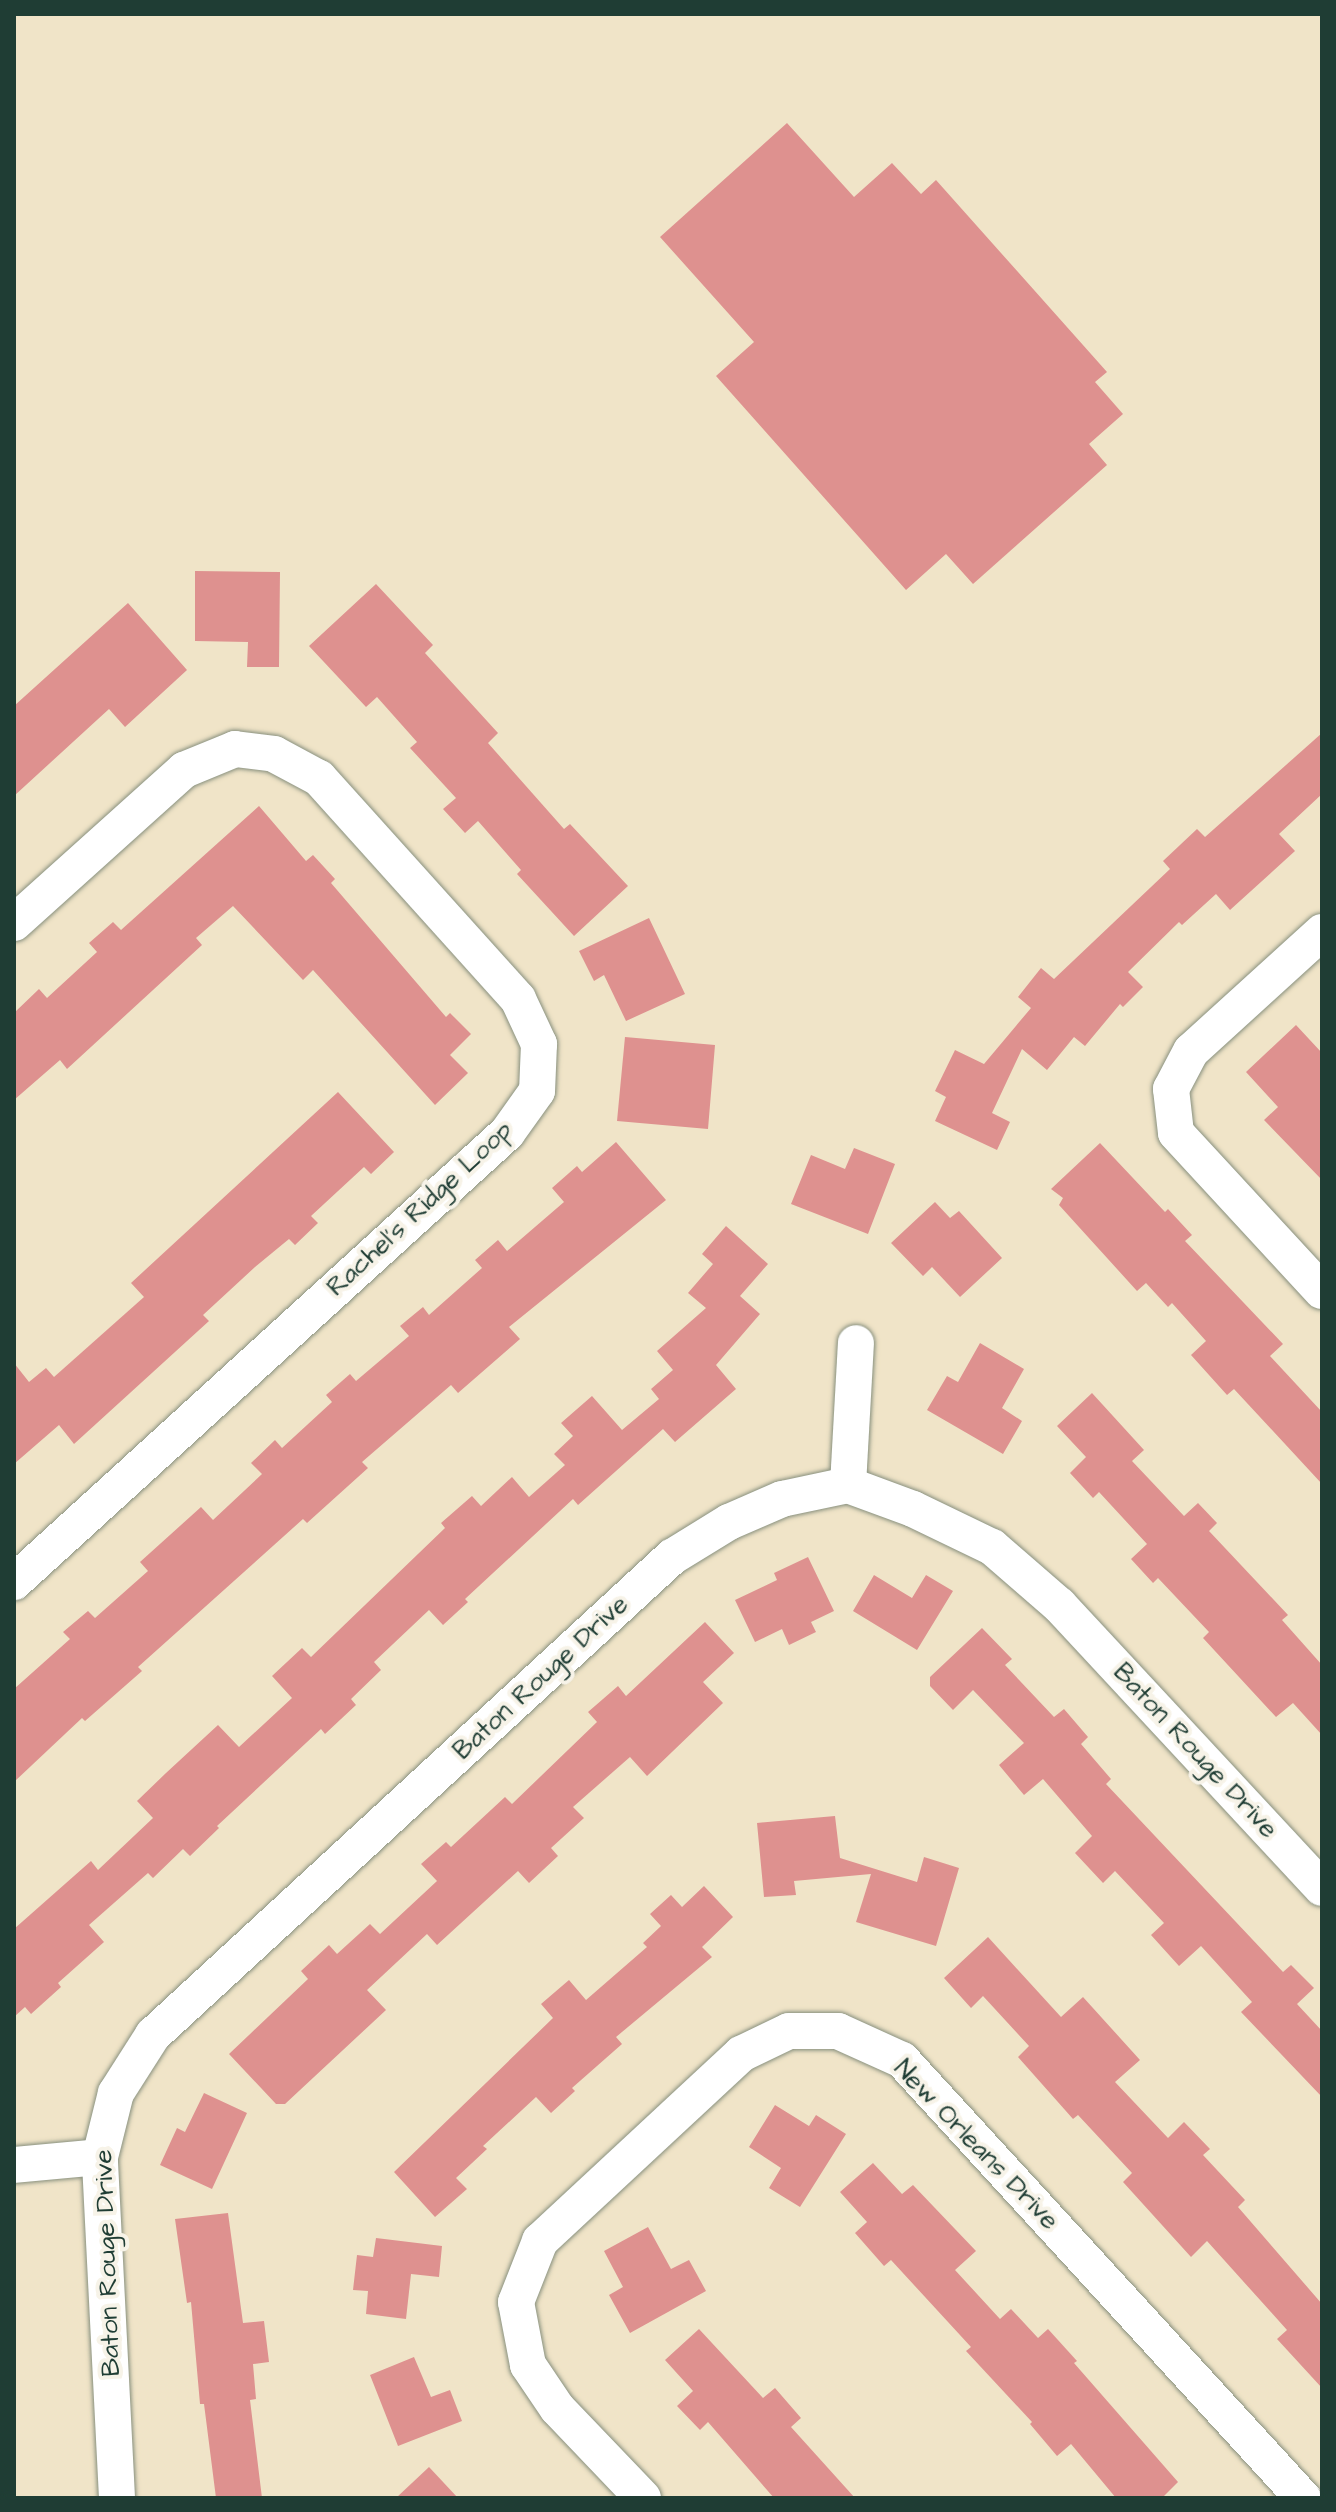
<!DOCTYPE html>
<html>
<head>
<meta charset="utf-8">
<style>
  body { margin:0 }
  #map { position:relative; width:1336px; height:2512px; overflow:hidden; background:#f0e4c8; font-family:"Architects Daughter",sans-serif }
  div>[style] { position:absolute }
  .building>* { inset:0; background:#de918f }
  .roads { filter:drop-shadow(0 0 2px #88907e) drop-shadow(0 0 2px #88907e) }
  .minor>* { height:36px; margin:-18px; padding:0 18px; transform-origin:18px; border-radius:18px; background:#fff }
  span { translate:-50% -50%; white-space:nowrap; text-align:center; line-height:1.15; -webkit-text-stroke:8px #f7f3e8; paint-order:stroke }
  .street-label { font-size:26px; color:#1f3d34 }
  .frame { position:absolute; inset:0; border:16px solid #1f3d34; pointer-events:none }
</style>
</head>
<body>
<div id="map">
  <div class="building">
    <i style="clip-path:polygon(787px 123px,854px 197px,892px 163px,921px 194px,936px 180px,1107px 372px,1095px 382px,1123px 414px,1089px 444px,1107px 465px,973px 584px,946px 554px,906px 590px,716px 376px,754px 342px,660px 237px)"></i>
    <i style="clip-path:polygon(195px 571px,280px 572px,279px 667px,247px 667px,248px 642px,195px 641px)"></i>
    <i style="clip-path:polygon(376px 584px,433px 645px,425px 653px,498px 733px,488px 743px,564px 829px,570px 824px,628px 886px,574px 936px,517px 874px,521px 870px,478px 821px,465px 833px,443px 809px,456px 798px,410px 748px,417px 742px,377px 697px,366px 707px,309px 646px)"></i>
    <i style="clip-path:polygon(128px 603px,187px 670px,125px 727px,109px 709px,14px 796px,14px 706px)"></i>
    <i style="clip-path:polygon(1322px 733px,1322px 794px,1279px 834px,1295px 851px,1230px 910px,1216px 894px,1182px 925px,1179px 922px,1128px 972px,1143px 987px,1123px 1007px,1120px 1004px,1085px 1046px,1074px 1037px,1047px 1070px,1022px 1049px,992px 1113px,1010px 1122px,997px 1150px,935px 1121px,946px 1097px,935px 1091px,955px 1050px,984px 1064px,1031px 1008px,1018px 997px,1041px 968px,1054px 979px,1170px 869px,1163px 861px,1197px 829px,1205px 837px)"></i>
    <i style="clip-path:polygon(259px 806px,306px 861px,313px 855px,335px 879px,331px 883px,446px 1017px,450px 1013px,471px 1034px,450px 1055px,468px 1073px,435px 1105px,313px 970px,303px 980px,233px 906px,196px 938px,202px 945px,67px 1069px,60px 1060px,14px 1100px,14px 1013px,39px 989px,47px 998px,97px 952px,89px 943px,113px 922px,121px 930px)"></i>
    <i style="clip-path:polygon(649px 918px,685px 994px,626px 1021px,604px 975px,594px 981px,579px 951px)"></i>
    <i style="clip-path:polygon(1296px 1025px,1322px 1053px,1322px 1180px,1264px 1120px,1278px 1107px,1246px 1072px)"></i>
    <i style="clip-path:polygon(625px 1037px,715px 1045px,708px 1129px,617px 1121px)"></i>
    <i style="clip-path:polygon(338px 1092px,394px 1152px,371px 1174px,364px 1167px,311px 1216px,318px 1223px,295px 1245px,289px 1239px,255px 1267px,203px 1315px,209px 1321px,74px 1444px,59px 1425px,14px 1464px,14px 1363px,29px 1382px,46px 1368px,54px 1377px,144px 1297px,131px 1283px)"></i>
    <i style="clip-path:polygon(616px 1142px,666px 1200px,509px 1327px,520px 1339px,458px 1393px,451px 1385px,362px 1462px,368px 1468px,307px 1523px,303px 1519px,138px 1667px,142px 1671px,85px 1721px,82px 1718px,14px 1782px,14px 1689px,70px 1639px,63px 1632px,88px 1611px,95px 1618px,148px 1571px,140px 1562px,201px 1507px,213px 1520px,262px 1474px,251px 1463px,275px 1440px,282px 1448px,332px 1402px,326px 1395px,350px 1374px,356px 1381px,409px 1336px,400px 1326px,423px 1307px,429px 1315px,482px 1268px,475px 1260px,498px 1240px,507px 1251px,564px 1202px,552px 1188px,577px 1166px,582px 1172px)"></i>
    <i style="clip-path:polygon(1100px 1143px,1165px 1212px,1168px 1209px,1192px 1235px,1185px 1241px,1283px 1344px,1270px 1356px,1322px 1412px,1322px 1484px,1234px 1389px,1227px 1395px,1191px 1355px,1206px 1341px,1172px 1303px,1168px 1307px,1146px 1283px,1137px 1291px,1059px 1205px,1063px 1198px,1051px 1189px)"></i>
    <i style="clip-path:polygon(854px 1148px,895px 1164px,868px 1234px,791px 1204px,811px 1155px,845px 1169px)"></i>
    <i style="clip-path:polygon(935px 1202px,950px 1218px,959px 1211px,1002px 1258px,960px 1297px,932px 1267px,923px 1276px,891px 1243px)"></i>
    <i style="clip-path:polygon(726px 1226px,768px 1264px,740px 1296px,760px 1314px,716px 1365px,736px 1389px,675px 1442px,663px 1429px,578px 1505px,573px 1499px,465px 1599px,468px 1602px,443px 1625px,429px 1610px,374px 1662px,381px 1670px,351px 1699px,356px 1705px,325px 1734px,321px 1729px,217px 1826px,219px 1828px,190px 1856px,183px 1849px,153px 1878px,148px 1873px,89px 1925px,104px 1942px,58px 1983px,61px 1987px,31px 2014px,25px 2007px,14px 2017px,14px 1929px,91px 1861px,98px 1870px,153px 1818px,137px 1801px,166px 1773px,218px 1725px,239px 1747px,292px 1698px,272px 1676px,302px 1648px,311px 1657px,445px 1528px,441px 1523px,472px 1496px,481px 1506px,512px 1477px,529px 1497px,565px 1465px,554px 1454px,573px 1436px,561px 1423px,592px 1396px,622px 1430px,659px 1399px,651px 1389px,673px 1370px,657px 1351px,706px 1308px,688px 1293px,713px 1264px,702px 1254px)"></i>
    <i style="clip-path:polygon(980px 1343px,1024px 1369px,1002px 1408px,1022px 1421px,1003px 1454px,927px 1410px,947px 1376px,958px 1382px)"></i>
    <i style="clip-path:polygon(1092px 1393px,1144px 1450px,1132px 1461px,1184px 1516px,1198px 1503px,1217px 1523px,1209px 1531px,1288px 1615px,1282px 1620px,1322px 1665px,1322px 1735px,1293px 1703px,1276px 1717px,1203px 1638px,1209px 1632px,1158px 1578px,1153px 1583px,1131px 1559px,1147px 1544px,1099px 1492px,1093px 1498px,1070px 1473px,1086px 1457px,1057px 1426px)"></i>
    <i style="clip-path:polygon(808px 1557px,834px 1611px,811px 1622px,816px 1632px,789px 1645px,782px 1629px,755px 1642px,735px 1600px,777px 1580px,774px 1573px)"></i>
    <i style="clip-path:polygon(874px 1575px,912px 1598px,926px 1575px,953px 1591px,917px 1650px,853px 1611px)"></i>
    <i style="clip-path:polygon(705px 1622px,734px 1653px,703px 1682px,723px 1703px,647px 1776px,630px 1757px,573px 1807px,584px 1818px,551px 1848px,558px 1856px,529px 1883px,518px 1871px,437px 1945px,427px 1934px,367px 1990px,386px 2010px,285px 2104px,276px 2104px,229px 2054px,308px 1979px,301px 1971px,329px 1945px,337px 1954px,370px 1924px,380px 1934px,437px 1881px,421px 1864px,446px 1842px,451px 1847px,505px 1797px,512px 1804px,597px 1722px,588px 1712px,618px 1686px,626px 1696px)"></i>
    <i style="clip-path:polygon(982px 1628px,1012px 1659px,1005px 1665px,1054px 1717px,1064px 1709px,1088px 1737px,1081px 1744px,1111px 1779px,1106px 1784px,1283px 1972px,1291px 1965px,1314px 1988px,1297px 2004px,1322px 2031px,1322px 2097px,1241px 2012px,1252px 2002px,1201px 1946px,1179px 1966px,1151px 1935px,1164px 1923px,1115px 1871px,1103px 1883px,1075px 1853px,1092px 1836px,1043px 1779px,1024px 1795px,999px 1765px,1024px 1743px,973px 1690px,953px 1710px,930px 1686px,930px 1677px)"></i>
    <i style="clip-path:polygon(835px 1816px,840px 1858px,917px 1882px,924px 1857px,959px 1868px,936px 1946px,856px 1922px,871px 1874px,794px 1881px,796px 1895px,764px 1897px,757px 1823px)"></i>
    <i style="clip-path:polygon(704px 1886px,733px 1917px,702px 1947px,712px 1957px,616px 2037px,622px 2044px,572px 2088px,575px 2091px,551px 2113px,536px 2097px,483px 2146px,487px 2149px,456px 2178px,467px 2189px,435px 2217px,394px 2172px,553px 2018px,541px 2004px,569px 1980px,586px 2000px,647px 1947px,643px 1943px,661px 1926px,650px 1914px,671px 1895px,682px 1907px)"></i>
    <i style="clip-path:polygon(988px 1937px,1061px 2017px,1083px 1997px,1140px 2060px,1115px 2082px,1168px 2138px,1184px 2122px,1210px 2149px,1203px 2155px,1245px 2200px,1238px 2207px,1322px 2304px,1322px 2388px,1277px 2339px,1287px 2330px,1207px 2241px,1191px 2257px,1123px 2182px,1132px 2173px,1078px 2115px,1073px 2119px,1018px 2057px,1029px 2046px,983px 1996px,971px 2008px,944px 1978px)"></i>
    <i style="clip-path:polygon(204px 2093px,247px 2113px,212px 2189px,160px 2165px,177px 2128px,185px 2132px)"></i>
    <i style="clip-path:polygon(775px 2105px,809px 2126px,816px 2115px,846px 2134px,800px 2207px,769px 2188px,781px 2168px,749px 2147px)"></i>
    <i style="clip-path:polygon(873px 2163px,902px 2194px,913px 2185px,976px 2251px,955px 2270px,1000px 2319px,1011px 2309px,1038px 2338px,1048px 2329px,1077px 2361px,1074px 2363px,1178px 2482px,1162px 2498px,1116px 2498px,1071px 2444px,1057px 2456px,1030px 2424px,1032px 2422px,966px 2351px,971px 2347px,891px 2260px,884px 2266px,855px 2233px,867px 2222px,840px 2192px)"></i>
    <i style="clip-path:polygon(228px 2213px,243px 2323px,264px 2321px,269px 2362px,253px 2364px,256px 2399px,250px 2400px,262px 2498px,216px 2498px,204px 2404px,200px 2404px,191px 2302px,187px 2303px,175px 2219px)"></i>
    <i style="clip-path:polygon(648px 2227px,671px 2269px,689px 2260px,706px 2291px,630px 2333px,609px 2295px,623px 2287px,604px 2251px)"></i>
    <i style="clip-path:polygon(376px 2238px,442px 2246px,439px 2277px,411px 2274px,406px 2319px,366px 2314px,368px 2291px,353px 2290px,357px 2255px,373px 2257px)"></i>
    <i style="clip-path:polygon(699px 2329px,763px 2398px,775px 2388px,801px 2418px,791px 2427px,855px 2498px,774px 2498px,708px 2422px,700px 2430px,677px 2406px,693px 2391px,665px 2360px)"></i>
    <i style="clip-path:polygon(414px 2357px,431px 2397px,450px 2390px,462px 2421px,398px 2446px,370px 2375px)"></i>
    <i style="clip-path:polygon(429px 2467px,458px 2498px,396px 2498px)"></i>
  </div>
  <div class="roads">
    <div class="minor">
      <i style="left:14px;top:923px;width:229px;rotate:-42deg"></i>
      <i style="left:184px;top:770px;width:55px;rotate:-22.4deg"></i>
      <i style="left:235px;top:749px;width:39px;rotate:7deg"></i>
      <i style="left:274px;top:754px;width:51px;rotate:28.1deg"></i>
      <i style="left:319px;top:778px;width:297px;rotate:48deg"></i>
      <i style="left:518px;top:999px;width:50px;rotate:65deg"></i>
      <i style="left:539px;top:1044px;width:47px;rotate:92.4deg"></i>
      <i style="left:537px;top:1091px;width:52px;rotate:125.5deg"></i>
      <i style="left:507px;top:1133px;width:667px;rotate:137.67deg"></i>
      <i style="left:1322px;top:932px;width:177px;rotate:137.7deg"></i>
      <i style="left:1191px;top:1051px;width:43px;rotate:117.8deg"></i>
      <i style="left:1171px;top:1089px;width:44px;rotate:83.5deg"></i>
      <i style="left:1176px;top:1133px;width:215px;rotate:47.3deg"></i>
      <i style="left:848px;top:1485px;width:142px;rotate:-86.8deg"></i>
      <i style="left:14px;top:2165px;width:86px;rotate:-5.3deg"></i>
      <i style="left:117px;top:2498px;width:341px;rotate:-92.9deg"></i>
      <i style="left:100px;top:2157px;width:66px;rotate:-76deg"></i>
      <i style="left:116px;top:2093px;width:69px;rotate:-57.5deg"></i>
      <i style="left:153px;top:2035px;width:706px;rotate:-42.65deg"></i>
      <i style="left:672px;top:1557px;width:67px;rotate:-31.6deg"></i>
      <i style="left:729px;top:1522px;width:58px;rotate:-23.5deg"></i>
      <i style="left:782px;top:1499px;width:67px;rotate:-12deg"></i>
      <i style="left:848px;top:1485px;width:69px;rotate:20.3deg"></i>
      <i style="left:913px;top:1509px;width:88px;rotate:25.7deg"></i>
      <i style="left:992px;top:1547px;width:89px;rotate:40.9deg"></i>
      <i style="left:1059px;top:1605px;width:386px;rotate:47.1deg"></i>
      <i style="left:643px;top:2498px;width:124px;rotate:-133.7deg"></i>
      <i style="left:557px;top:2408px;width:52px;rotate:-124deg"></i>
      <i style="left:528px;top:2365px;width:64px;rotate:-100.8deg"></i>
      <i style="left:516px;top:2302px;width:66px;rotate:-68.5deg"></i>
      <i style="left:540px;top:2241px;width:275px;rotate:-42.9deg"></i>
      <i style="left:741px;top:2054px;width:53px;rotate:-25.6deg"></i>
      <i style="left:789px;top:2031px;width:49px"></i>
      <i style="left:838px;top:2031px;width:70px;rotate:24.4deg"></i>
      <i style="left:902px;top:2060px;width:594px;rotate:47.53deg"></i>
    </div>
  </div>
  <div class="street-label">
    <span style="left:420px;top:1209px;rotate:-43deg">Rachel's Ridge Loop</span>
    <span style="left:541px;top:1678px;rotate:-43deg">Baton Rouge Drive</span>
    <span style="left:1195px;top:1751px;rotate:47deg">Baton Rouge Drive</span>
    <span style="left:976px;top:2145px;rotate:46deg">New Orleans Drive</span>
    <span style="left:108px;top:2263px;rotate:-92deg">Baton Rouge Drive</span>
  </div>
  <div class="frame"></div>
</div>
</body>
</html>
